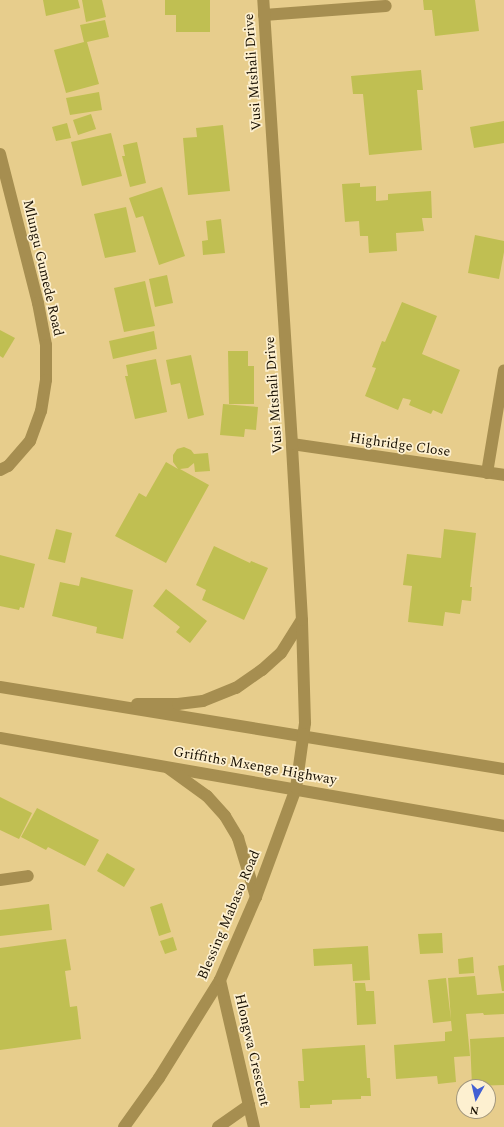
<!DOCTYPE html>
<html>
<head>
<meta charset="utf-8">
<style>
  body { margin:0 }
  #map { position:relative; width:504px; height:1127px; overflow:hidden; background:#e7cd8c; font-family:Spectral,serif }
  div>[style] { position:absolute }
  .building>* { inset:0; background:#c0bf52 }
  .minor>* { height:12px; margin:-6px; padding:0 6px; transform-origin:6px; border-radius:6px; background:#a68e50 }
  span { translate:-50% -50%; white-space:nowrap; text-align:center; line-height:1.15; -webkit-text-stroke:3.5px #fdf0d0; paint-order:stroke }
  .street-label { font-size:14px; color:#180f00 }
  .north { position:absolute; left:456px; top:1079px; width:40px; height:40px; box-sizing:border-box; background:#fdf0d0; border:1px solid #a1967d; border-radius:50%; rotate:188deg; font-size:11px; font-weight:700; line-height:16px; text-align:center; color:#180f00 }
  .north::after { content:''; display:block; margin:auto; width:14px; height:18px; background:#4260d3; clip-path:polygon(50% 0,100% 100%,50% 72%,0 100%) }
</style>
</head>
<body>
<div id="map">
  <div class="building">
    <i style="clip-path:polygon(43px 0,78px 0,80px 8px,46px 16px)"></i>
    <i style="clip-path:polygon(82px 0,102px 0,106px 17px,86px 22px)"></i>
    <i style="clip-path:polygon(165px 0,210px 0,210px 32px,176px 32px,176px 15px,165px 15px)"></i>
    <i style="clip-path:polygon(423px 0,475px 0,479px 31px,435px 36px,432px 10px,424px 10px)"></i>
    <i style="clip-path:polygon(105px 20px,109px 37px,87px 42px,99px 84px,66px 93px,54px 50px,84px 42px,80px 25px)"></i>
    <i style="clip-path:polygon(421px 70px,423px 90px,417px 90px,422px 150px,369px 155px,363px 94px,353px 94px,351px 76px)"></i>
    <i style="clip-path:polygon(99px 92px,102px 110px,70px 115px,66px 98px)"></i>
    <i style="clip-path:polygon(91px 114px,96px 129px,78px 135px,73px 120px)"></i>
    <i style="clip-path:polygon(504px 121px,504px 143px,474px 148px,470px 127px)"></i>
    <i style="clip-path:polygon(67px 123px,71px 138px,56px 141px,52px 127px)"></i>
    <i style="clip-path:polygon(223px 125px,230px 191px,188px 195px,183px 138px,197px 137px,196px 128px)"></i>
    <i style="clip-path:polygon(111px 133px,122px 176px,82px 186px,71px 142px)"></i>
    <i style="clip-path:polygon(137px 142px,146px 183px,130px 187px,122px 156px,125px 156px,123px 145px)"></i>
    <i style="clip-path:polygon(360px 183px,360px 187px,376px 186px,376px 201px,388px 200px,388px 194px,431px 191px,432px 218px,422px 218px,424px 231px,396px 233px,397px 251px,369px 253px,368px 236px,360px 236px,359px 221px,345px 222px,342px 184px)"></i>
    <i style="clip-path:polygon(162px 187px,185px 256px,159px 265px,143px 216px,136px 218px,129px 198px)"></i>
    <i style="clip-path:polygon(126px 207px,136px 252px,105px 258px,94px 214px)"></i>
    <i style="clip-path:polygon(221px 219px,225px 253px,203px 255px,202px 241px,208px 240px,206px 221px)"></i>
    <i style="clip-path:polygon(475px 235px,504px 241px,504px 252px,499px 279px,468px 273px)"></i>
    <i style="clip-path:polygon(167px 275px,173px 303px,155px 307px,149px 279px)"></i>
    <i style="clip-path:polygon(145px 281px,155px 326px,124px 332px,114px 288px)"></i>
    <i style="clip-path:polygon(402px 302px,437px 316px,422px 354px,460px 370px,442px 414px,433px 410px,431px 414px,409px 405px,411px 400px,403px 398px,398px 410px,365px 396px,376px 368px,372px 367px,382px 341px,385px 342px)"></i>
    <i style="clip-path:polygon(0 330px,15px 338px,3px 358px,0 356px)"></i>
    <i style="clip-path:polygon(154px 331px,157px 349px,113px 359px,109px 341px)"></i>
    <i style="clip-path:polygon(228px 351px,248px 351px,248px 366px,254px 366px,254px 404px,229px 404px)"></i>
    <i style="clip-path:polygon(191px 355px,204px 415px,188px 419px,180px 383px,171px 385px,166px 360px)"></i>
    <i style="clip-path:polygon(156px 359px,167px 412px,135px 419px,125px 376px,128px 376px,126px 365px)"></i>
    <i style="clip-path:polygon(223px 404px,258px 407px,256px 430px,245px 429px,244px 437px,220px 435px)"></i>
    <i style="clip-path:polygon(184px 447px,191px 450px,194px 454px,208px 453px,210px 471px,195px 472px,194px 463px,188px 468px,180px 469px,209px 485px,166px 563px,115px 536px,139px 493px,146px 497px,166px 462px,178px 469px,173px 462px,173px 455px,177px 449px)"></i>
    <i style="clip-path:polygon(56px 529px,72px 533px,65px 563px,48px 559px)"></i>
    <i style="clip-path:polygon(444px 529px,476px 533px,470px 587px,472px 587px,471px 601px,462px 600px,460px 614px,445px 612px,443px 626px,408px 622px,412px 586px,403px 585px,407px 554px,441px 558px)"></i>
    <i style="clip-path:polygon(214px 546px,250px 563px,251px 561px,268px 568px,244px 620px,202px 600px,206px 590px,196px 585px)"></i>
    <i style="clip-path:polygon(0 555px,35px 564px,24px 608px,20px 607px,19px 610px,0 606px)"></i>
    <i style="clip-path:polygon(81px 577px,133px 590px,123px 639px,96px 633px,97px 627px,52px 616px,60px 582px,79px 586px)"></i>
    <i style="clip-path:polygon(166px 589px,207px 621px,190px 643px,176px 632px,180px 627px,153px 606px)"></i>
    <i style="clip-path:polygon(0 797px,32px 813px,19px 839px,0 830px)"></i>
    <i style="clip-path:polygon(37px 808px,99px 840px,85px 866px,48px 847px,46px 850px,21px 837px)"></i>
    <i style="clip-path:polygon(107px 853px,135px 869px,124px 887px,97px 871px)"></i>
    <i style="clip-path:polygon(162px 903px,171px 932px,159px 936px,150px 907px)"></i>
    <i style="clip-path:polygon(49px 904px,52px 930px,0 936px,0 910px)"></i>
    <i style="clip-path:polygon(442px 933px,443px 953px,420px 954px,418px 934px)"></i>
    <i style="clip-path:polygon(173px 937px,177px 950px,165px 954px,160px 941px)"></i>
    <i style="clip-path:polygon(66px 939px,71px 970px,65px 971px,70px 1007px,77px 1006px,81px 1039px,0 1050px,0 948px)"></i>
    <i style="clip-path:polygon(368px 946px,370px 980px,353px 981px,352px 964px,314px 966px,313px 949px)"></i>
    <i style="clip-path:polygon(473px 957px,474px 973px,459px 974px,458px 959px)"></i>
    <i style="clip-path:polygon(504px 965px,504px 991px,502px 991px,498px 966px)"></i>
    <i style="clip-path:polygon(475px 976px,477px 995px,504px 993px,504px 1014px,484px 1015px,483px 1013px,466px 1014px,470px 1056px,454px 1057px,456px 1082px,438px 1084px,437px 1076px,396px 1079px,394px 1045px,445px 1041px,445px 1032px,452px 1031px,451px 1021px,433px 1023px,428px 980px,446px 978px,451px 1020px,448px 978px)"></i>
    <i style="clip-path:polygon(355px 983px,365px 983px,366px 991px,374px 991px,376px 1024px,357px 1025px)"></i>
    <i style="clip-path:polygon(504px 1037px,504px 1085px,472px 1086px,470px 1039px)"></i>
    <i style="clip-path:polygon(365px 1045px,367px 1078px,370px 1078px,371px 1096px,361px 1096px,361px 1099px,332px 1100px,332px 1104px,310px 1105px,310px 1108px,300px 1108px,298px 1081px,304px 1081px,302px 1049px)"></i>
  </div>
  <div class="minor">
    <i style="left:264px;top:15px;width:122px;rotate:-4.2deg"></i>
    <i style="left:0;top:154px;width:154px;rotate:75.7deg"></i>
    <i style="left:38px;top:303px;width:43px;rotate:79.2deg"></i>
    <i style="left:46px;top:345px;width:35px;rotate:90deg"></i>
    <i style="left:46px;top:380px;width:31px;rotate:99deg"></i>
    <i style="left:41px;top:411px;width:32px;rotate:110deg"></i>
    <i style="left:30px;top:441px;width:33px;rotate:131deg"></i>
    <i style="left:8px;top:466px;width:9px;rotate:153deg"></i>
    <i style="left:292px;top:444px;width:214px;rotate:8.3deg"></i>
    <i style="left:487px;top:473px;width:104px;rotate:-80.6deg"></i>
    <i style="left:0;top:687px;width:511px;rotate:9.24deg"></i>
    <i style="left:137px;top:704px;width:41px"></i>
    <i style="left:178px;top:704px;width:25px;rotate:-7deg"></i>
    <i style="left:203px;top:701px;width:35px;rotate:-22deg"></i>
    <i style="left:236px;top:688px;width:32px;rotate:-35deg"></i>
    <i style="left:262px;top:670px;width:25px;rotate:-42deg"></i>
    <i style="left:281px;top:653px;width:39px;rotate:-58deg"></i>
    <i style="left:0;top:738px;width:512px;rotate:9.9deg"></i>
    <i style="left:168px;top:768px;width:48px;rotate:35.7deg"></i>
    <i style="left:207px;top:796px;width:27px;rotate:48deg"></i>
    <i style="left:225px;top:816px;width:26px;rotate:59deg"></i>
    <i style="left:238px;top:838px;width:62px;rotate:73deg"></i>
    <i style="left:0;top:880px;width:28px;rotate:-8deg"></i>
    <i style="left:220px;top:980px;width:151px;rotate:77deg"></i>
    <i style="left:124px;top:1127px;width:60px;rotate:-54.5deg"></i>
    <i style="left:159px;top:1078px;width:115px;rotate:-58.1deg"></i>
    <i style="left:220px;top:980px;width:90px;rotate:-66.6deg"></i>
    <i style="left:256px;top:897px;width:116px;rotate:-69.8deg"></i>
    <i style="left:296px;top:788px;width:66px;rotate:-82.1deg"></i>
    <i style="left:305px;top:723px;width:103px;rotate:-91.7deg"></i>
    <i style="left:302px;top:620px;width:176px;rotate:-93.3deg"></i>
    <i style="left:292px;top:444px;width:445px;rotate:-93.7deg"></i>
    <i style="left:218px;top:1127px;width:38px;rotate:-35deg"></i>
  </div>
  <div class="street-label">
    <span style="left:253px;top:72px;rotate:-94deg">Vusi Mtshali Drive</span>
    <span style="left:43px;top:268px;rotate:77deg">Mlungu Gumede Road</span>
    <span style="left:274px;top:395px;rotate:-94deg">Vusi Mtshali Drive</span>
    <span style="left:400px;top:445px;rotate:8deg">Highridge Close</span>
    <span style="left:255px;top:766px;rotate:10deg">Griffiths Mxenge Highway</span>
    <span style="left:229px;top:915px;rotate:-67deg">Blessing Mabaso Road</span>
    <span style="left:252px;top:1050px;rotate:77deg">Hlongwa Crescent</span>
  </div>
  <div class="north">N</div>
</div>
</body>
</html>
